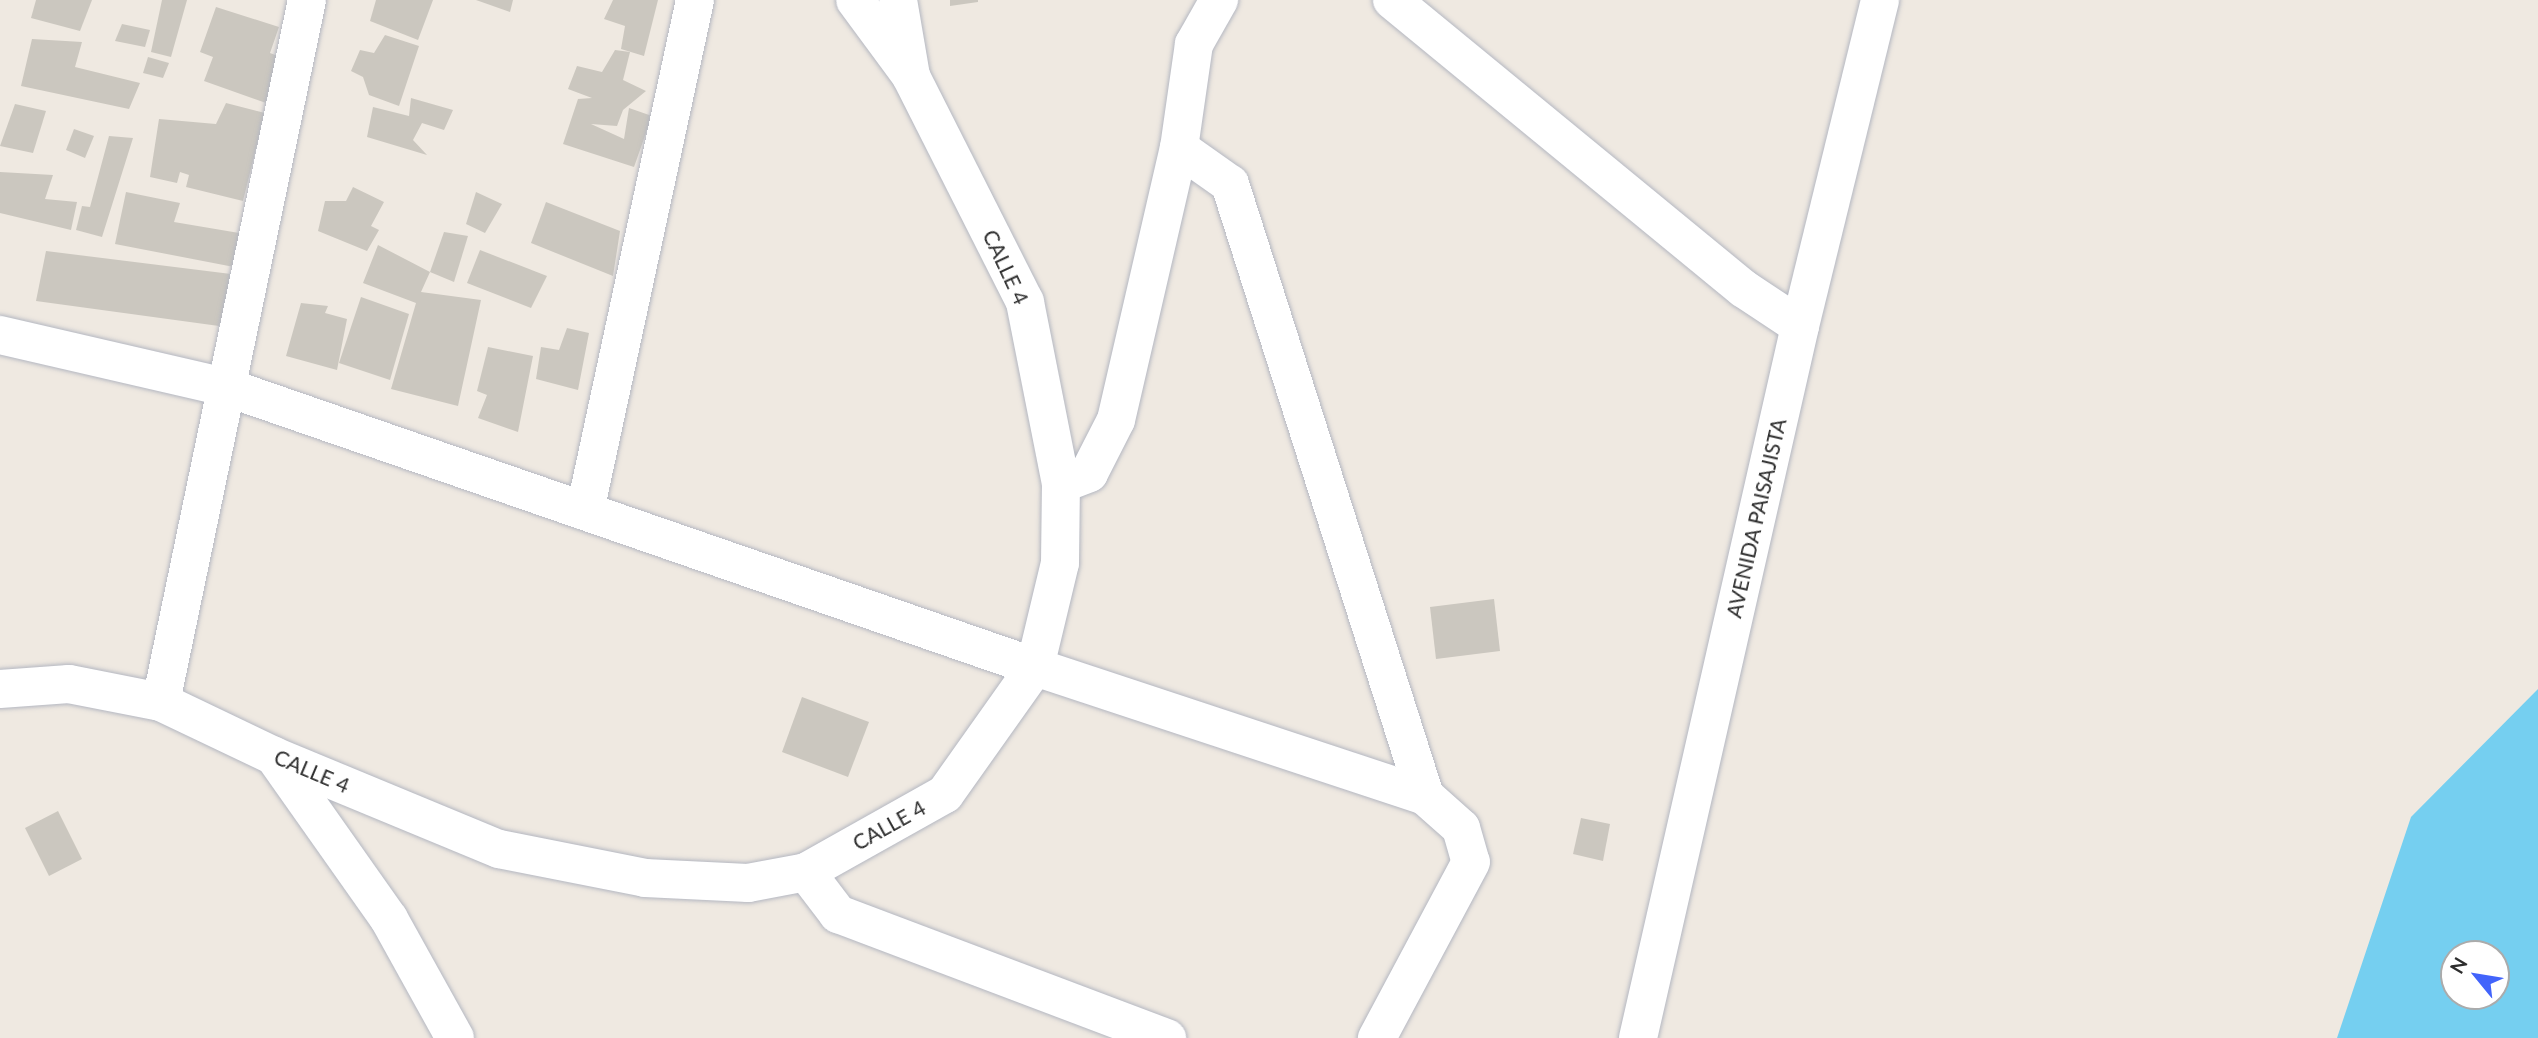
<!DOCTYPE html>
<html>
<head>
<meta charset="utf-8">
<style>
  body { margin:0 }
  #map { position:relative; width:2538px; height:1038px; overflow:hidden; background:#efe9e1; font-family:Lato,sans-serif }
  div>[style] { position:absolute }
  .water>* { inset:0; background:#75cff0 }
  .building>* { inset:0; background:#cbc7bf }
  .roads { filter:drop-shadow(0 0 2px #b4b7c1) drop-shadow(0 0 2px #b4b7c1) }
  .minor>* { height:38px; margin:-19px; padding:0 19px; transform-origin:19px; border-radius:19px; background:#fff }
  .tertiary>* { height:38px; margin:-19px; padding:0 19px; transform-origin:19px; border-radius:19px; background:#fff }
  .secondary>* { height:38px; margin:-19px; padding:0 19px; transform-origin:19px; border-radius:19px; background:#fff }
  span { translate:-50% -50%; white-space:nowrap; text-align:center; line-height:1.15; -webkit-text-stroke:5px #fff; paint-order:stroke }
  .street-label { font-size:21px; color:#2e2e2e }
  .north { position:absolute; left:2440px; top:940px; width:70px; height:70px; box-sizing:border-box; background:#fff; border:2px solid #ababab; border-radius:50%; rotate:300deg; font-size:19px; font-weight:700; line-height:28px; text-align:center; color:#2e2e2e }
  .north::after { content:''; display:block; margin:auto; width:24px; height:32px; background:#4264fb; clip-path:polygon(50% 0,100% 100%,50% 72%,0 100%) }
</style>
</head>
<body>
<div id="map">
  <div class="water">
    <i style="clip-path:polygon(evenodd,2538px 689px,2538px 1038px,2337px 1038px,2411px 817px,2538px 689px,2454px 954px,2496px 954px,2496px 996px,2454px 996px,2454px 954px)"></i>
  </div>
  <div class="building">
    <i style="clip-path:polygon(36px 0,92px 0,80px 31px,31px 18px)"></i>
    <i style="clip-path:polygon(162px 0,187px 0,171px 57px,151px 52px)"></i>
    <i style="clip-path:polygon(376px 0,433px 0,418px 40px,370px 21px)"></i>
    <i style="clip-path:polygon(476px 0,513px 0,510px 12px)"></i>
    <i style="clip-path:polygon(613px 0,658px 0,644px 56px,621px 49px,625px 26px,604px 19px)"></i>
    <i style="clip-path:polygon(950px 0,978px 0,978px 2px,950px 6px)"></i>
    <i style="clip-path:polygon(216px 7px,279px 27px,270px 53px,278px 56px,266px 103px,204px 81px,213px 57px,200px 52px)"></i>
    <i style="clip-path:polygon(122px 24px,150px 30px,145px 47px,115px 41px)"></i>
    <i style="clip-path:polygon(385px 35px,419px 46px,399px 106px,369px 95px,363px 77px,351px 71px,360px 50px,374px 53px)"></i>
    <i style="clip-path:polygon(32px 39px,82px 42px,75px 67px,140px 83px,129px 109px,21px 86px)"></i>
    <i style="clip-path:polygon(615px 50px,630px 52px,623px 80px,646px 91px,623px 110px,617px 126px,591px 124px,624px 139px,629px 108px,652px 116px,634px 167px,563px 144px,578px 99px,592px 98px,568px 89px,577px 66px,602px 72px)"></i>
    <i style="clip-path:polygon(148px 57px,169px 63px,163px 78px,143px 73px)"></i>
    <i style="clip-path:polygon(411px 98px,453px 110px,444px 130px,422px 123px,413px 140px,427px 155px,367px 137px,373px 107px,409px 116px)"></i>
    <i style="clip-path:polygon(226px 103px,265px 113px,243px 201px,186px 187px,189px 175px,180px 172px,177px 183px,150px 177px,159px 119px,216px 124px)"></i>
    <i style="clip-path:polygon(15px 104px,46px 111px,33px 153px,0 146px)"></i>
    <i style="clip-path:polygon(74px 129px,94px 136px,85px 158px,66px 150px)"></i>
    <i style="clip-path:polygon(109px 136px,133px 138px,102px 237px,76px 230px,82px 206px,90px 207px)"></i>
    <i style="clip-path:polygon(0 172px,53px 175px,45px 199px,77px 202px,71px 230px,0 213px)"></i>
    <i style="clip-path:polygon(353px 187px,384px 202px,371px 226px,379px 230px,367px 251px,318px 231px,325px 201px,346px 201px)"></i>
    <i style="clip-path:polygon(126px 192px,180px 203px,174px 222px,245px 234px,234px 267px,115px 244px)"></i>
    <i style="clip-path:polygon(476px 192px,502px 204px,485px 233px,466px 224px)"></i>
    <i style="clip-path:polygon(546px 202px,620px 231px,613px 276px,531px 243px)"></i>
    <i style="clip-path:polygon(444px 232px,468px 236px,454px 282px,430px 272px)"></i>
    <i style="clip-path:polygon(378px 245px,430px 272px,421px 292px,481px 300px,458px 406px,391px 389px,416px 303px,363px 283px)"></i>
    <i style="clip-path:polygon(480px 250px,547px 276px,531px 308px,467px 283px)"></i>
    <i style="clip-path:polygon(46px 251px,239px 275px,219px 326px,36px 301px)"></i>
    <i style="clip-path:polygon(361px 297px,409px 314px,390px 380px,339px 363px)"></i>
    <i style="clip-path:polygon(301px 303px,328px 306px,325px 313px,347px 319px,337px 370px,286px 356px)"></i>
    <i style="clip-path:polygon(567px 328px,589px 333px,578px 390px,536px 379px,541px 347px,559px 350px)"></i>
    <i style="clip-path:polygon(488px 347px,533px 356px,518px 432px,478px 418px,487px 395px,477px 391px)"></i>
    <i style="clip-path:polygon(1494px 599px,1500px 651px,1436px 659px,1430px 607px)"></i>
    <i style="clip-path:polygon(802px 697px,869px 722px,848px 777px,782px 752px)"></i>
    <i style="clip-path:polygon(58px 811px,82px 859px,49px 876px,25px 828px)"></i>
    <i style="clip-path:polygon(1581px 818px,1610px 824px,1603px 861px,1573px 854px)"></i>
  </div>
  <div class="roads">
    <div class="minor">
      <i style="left:898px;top:0;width:77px;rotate:80.3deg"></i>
      <i style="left:1179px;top:148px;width:62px;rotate:35.2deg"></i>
      <i style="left:1230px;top:184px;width:642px;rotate:72.33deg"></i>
      <i style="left:0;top:335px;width:232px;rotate:13deg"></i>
      <i style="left:226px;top:387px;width:856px;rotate:19.09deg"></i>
      <i style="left:1035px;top:667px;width:411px;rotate:18.3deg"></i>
      <i style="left:1425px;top:796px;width:48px;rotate:41.6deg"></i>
      <i style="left:1461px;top:828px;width:35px;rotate:74deg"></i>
      <i style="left:1471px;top:862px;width:200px;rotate:118.1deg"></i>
      <i style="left:585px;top:511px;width:523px;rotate:-77.85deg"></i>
      <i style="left:161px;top:702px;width:717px;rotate:-78.25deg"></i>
      <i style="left:274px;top:756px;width:199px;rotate:54.8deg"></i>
      <i style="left:389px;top:919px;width:136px;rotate:61deg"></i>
      <i style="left:806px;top:872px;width:53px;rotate:52.7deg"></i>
      <i style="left:838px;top:914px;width:352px;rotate:20.7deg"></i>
    </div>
    <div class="tertiary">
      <i style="left:1392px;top:0;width:455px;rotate:39.4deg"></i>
      <i style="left:1744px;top:289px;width:67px;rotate:33.5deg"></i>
      <i style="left:1061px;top:484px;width:30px;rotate:-21deg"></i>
      <i style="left:1089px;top:473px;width:59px;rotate:-63deg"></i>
      <i style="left:1116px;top:420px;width:279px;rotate:-77deg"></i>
      <i style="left:1179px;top:148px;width:105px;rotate:-81.8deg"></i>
      <i style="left:1194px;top:44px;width:51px;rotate:-60.4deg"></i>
      <i style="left:0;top:689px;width:69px;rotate:-4.1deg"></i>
      <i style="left:69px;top:684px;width:94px;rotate:11.1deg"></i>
      <i style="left:161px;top:702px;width:125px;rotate:25.5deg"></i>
      <i style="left:274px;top:756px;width:243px;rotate:22.5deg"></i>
      <i style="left:499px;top:849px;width:149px;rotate:11.2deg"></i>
      <i style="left:645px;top:878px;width:103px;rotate:2.8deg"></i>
      <i style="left:748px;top:883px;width:59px;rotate:-10.7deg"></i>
      <i style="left:806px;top:872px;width:159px;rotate:-29.3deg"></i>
      <i style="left:945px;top:794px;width:156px;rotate:-54.7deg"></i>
      <i style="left:1035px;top:667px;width:107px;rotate:-76.5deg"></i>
      <i style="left:1060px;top:563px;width:79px;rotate:-89.3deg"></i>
      <i style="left:1061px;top:484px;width:186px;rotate:-101.2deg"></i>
      <i style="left:1025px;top:302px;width:253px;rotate:-116.8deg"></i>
      <i style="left:911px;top:76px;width:94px;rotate:-126.4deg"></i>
    </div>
    <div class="secondary">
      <i style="left:1638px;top:1038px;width:730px;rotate:-77.18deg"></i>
      <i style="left:1800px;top:326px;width:336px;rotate:-76.2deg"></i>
    </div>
  </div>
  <div class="street-label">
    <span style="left:1006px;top:267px;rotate:65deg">CALLE 4</span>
    <span style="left:1756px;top:518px;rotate:-77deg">AVENIDA PAISAJISTA</span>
    <span style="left:312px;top:771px;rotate:23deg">CALLE 4</span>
    <span style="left:889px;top:825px;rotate:-29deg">CALLE 4</span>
  </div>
  <div class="north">N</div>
</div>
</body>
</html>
